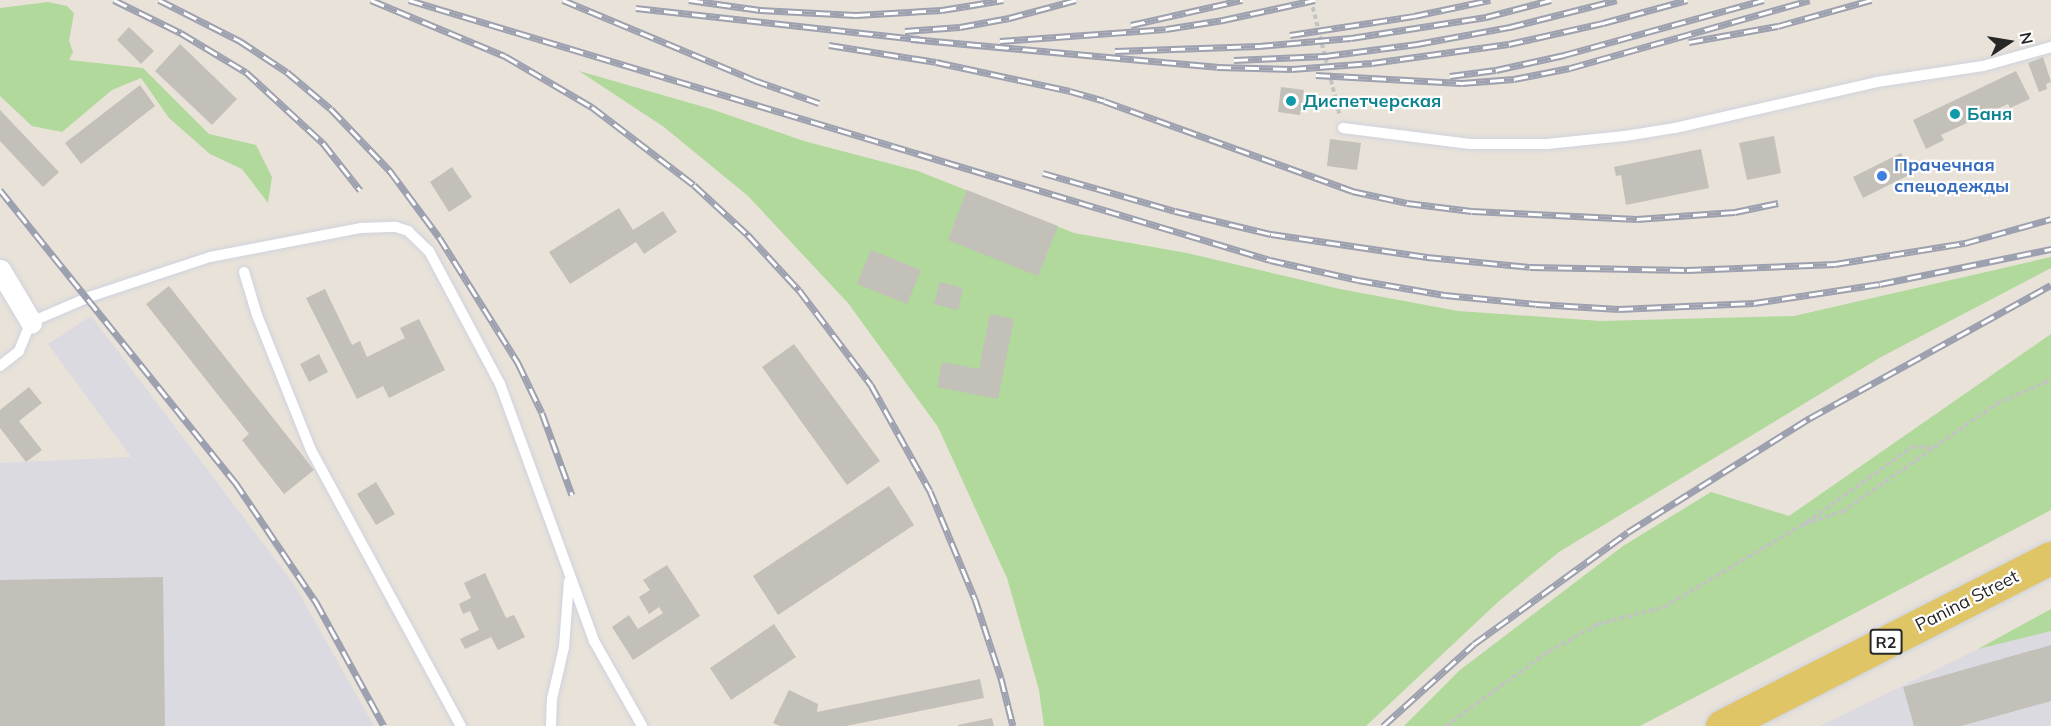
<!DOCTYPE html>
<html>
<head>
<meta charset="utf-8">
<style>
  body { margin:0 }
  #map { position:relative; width:2051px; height:726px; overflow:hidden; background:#e8e2d9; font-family:Mulish,sans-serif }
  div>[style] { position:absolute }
  .industrial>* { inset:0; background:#dcdae1 }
  .green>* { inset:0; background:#b0d99b }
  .building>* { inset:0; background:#c3bfb9 }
  .path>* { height:4px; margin-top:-2px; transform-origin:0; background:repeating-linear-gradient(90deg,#c3c3c3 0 4.5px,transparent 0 7.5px) }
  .roads { filter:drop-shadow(0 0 2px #cfd2de) drop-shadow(0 0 2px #cfd2de) }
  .service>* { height:10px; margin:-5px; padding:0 5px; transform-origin:5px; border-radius:5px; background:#fff }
  .minor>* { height:21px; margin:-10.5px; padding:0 10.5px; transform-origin:10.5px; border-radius:10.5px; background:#fff }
  .primary>* { height:33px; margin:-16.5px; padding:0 16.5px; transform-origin:16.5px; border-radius:16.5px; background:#e0c566 }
  .rail>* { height:7px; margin-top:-3.5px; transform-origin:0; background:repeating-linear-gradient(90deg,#fff 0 14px,#9da0af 0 28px); box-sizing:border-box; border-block:2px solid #9da0af }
  .dots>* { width:16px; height:16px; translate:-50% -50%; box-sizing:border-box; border:3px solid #fff; border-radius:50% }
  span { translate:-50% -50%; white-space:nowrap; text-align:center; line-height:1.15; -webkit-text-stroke:4.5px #fff; paint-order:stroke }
  .shield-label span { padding:2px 4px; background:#fff; border:2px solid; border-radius:4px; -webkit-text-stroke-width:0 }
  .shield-label { font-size:16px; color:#272727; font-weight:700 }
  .culture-label { font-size:18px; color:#0d838f; font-weight:700 }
  .left { translate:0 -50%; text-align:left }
  .shop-label { font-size:18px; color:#366cbe; font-weight:700 }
  .street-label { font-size:18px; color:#272727 }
  .north { position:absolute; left:1979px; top:12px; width:60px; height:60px; -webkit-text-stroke:4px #fff; paint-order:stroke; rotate:78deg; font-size:16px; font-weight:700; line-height:24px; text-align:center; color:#272727 }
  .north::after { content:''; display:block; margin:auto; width:21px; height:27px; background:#272727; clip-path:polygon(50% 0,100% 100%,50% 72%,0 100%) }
</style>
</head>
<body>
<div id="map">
  <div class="industrial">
    <i style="clip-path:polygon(91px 316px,294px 584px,374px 726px,0 726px,0 463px,131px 457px,48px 344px)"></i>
    <i style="clip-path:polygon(2051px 631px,2051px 726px,1820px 726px,1978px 649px)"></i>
  </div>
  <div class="green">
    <i style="clip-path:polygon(48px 2px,67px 6px,74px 13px,69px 41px,73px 52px,69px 60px,143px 68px,209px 134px,256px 145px,272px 177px,268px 203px,242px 169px,210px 154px,169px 118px,141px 78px,112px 90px,62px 132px,32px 126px,0 96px,0 8px)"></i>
    <i style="clip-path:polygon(579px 71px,711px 109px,804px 141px,918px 171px,1074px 233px,1187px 253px,1340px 289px,1458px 311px,1601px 321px,1794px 316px,2051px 257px,2051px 268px,1881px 357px,1559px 552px,1499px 601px,1366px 726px,1044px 726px,1039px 690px,1007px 578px,938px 427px,848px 303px,748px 196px,664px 127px)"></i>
    <i style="clip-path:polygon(2051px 334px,2051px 510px,1640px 726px,1404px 726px,1460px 670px,1623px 546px,1711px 492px,1789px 516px)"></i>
    <i style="clip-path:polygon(2051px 609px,2051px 631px,1978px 649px)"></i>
  </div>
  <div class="building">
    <i style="clip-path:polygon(129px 27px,154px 51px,141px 64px,117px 40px)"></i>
    <i style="clip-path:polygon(180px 44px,237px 99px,212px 125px,155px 71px)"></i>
    <i style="clip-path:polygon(2043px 57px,2051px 82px,2046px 84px,2047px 89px,2039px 92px,2028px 63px)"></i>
    <i style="clip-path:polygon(2016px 71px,2030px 99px,2010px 108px,2008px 104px,1941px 135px,1944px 140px,1926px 149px,1913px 120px)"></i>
    <i style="clip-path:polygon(140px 85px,155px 106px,81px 164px,65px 143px)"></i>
    <i style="clip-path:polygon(1281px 87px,1304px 90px,1300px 115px,1278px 112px)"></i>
    <i style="clip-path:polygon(0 110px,59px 172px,43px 187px,0 141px)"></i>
    <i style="clip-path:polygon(1774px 136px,1781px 173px,1747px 180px,1739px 143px)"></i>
    <i style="clip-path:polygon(1330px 139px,1361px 143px,1357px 170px,1327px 166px)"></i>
    <i style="clip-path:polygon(1701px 149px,1709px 188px,1626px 205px,1621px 175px,1616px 176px,1614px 167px)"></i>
    <i style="clip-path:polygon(1901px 153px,1911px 174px,1863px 198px,1853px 177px)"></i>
    <i style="clip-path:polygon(452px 167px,472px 197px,449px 212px,430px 182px)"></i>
    <i style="clip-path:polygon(967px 190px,1058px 226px,1038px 276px,948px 240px)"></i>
    <i style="clip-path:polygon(619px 208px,633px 230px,663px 211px,677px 232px,644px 254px,636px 242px,570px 284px,549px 252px)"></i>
    <i style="clip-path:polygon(871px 250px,921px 270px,907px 304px,857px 284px)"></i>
    <i style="clip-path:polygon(940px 282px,963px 288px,958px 310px,934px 304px)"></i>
    <i style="clip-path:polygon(169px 286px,314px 470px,284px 494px,242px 440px,249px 434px,146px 304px)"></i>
    <i style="clip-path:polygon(325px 289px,352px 345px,360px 341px,367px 357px,405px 338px,400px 328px,419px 319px,445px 370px,389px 398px,383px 386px,357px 399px,306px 298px)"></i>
    <i style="clip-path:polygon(990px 314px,1014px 319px,998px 399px,937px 387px,942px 362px,979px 369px)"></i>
    <i style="clip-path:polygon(794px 344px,880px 461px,847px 485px,762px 367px)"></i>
    <i style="clip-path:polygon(319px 354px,328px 372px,309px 382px,300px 364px)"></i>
    <i style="clip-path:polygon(29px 387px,42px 403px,19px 421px,42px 450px,26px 462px,0 428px,0 410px)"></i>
    <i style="clip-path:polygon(376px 482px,395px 514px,376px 525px,357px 494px)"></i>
    <i style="clip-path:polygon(889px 486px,914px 525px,778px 615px,753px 576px)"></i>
    <i style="clip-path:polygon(667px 565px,700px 616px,633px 660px,612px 627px,629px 615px,638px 629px,663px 613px,659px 607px,649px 614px,639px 597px,650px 590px,643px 580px)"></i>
    <i style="clip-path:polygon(485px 573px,506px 618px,514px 615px,525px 637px,498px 650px,491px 637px,465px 649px,460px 639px,479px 630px,470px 611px,463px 614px,459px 604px,471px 598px,464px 583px)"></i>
    <i style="clip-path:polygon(163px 577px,165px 726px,0 726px,0 580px)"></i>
    <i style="clip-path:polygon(774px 624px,796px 657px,731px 700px,710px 668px)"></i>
    <i style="clip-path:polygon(2051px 645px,2051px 701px,1961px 726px,1914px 726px,1903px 687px)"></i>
    <i style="clip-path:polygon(980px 679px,984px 698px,846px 726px,780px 726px,773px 723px,789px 690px,818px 704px,817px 712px)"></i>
    <i style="clip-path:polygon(992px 718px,994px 726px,958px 726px,958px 725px)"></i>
  </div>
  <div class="path">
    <i style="left:1311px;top:0;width:120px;rotate:76deg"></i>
    <i style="left:1807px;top:522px;width:129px;rotate:-35.5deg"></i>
    <i style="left:1912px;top:447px;width:25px"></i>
    <i style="left:1446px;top:726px;width:126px;rotate:-36deg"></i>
    <i style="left:1548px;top:652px;width:57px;rotate:-29.2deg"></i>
    <i style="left:1598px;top:624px;width:68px;rotate:-14.4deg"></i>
    <i style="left:1664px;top:607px;width:163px;rotate:-30.7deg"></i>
    <i style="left:1804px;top:524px;width:40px;rotate:-18deg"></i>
    <i style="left:1842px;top:512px;width:188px;rotate:-35deg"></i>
    <i style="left:1996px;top:404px;width:60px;rotate:-23.6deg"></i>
  </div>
  <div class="roads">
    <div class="service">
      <i style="left:1343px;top:128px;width:128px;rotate:7.2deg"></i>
      <i style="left:1470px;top:144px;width:77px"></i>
      <i style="left:1547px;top:144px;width:78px;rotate:-5.9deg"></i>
      <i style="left:1625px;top:136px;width:51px;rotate:-9.1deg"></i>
      <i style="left:1675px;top:128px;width:207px;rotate:-12.8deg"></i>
      <i style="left:1877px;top:82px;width:107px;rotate:-8.6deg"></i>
      <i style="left:1983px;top:66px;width:71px;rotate:-15.6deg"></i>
      <i style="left:244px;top:272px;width:45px;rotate:73.2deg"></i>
      <i style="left:257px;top:315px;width:145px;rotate:68.2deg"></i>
      <i style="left:311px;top:450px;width:314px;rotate:61.5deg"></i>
      <i style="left:0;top:366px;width:24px;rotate:-38deg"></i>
      <i style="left:19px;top:351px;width:31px;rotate:-68deg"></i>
      <i style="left:31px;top:322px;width:63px;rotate:-23.3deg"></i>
      <i style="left:89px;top:297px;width:127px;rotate:-18.3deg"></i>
      <i style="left:210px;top:257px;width:154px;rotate:-10.9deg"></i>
      <i style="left:361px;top:228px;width:35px;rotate:-2deg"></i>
      <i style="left:396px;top:227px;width:13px;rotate:18deg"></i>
      <i style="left:408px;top:231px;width:29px;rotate:44deg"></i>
      <i style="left:429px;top:251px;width:151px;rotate:61.9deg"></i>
      <i style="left:500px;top:384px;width:274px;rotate:69.9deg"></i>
      <i style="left:594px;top:641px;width:98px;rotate:60.5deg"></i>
      <i style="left:551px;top:726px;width:27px;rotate:-88deg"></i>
      <i style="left:552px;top:699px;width:53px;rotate:-77deg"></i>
      <i style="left:564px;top:647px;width:66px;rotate:-85.7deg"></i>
    </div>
    <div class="minor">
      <i style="left:0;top:270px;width:61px;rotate:59.2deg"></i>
    </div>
    <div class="primary">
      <i style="left:1722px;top:726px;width:369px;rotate:-27.1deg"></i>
    </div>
  </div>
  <div class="rail">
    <i style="left:114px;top:0;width:75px;rotate:26.2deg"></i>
    <i style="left:181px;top:33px;width:76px;rotate:31deg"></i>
    <i style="left:246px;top:72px;width:105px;rotate:42.7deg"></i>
    <i style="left:323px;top:143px;width:60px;rotate:51.8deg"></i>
    <i style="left:159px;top:0;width:91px;rotate:26.8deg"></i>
    <i style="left:240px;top:41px;width:56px;rotate:33.4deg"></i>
    <i style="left:287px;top:72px;width:57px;rotate:40.1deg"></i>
    <i style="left:331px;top:109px;width:86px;rotate:46.4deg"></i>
    <i style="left:390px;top:171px;width:82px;rotate:53.4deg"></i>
    <i style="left:439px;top:237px;width:149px;rotate:57.9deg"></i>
    <i style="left:518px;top:363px;width:55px;rotate:64.4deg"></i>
    <i style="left:542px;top:413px;width:87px;rotate:69.9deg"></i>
    <i style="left:371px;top:0;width:145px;rotate:22.7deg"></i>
    <i style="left:505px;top:56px;width:101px;rotate:30.4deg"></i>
    <i style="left:592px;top:107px;width:128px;rotate:37.4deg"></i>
    <i style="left:694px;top:185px;width:74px;rotate:42.8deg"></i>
    <i style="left:748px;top:235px;width:75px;rotate:47.2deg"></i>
    <i style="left:799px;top:290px;width:119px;rotate:52.8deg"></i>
    <i style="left:871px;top:385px;width:121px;rotate:60.9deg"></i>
    <i style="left:930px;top:491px;width:117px;rotate:67.4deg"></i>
    <i style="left:975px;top:599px;width:83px;rotate:71.8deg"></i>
    <i style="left:1001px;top:678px;width:49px;rotate:76deg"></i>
    <i style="left:409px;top:0;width:899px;rotate:16.8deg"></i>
    <i style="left:1270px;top:260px;width:90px;rotate:12.8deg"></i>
    <i style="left:1358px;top:280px;width:88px;rotate:9.8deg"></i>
    <i style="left:1445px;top:295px;width:91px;rotate:5.6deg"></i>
    <i style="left:1536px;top:304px;width:83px;rotate:3.4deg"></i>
    <i style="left:1619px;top:309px;width:135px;rotate:-2.5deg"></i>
    <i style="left:1754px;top:303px;width:127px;rotate:-8.6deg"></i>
    <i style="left:1880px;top:284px;width:175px;rotate:-11.6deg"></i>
    <i style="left:563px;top:0;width:207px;rotate:22.7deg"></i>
    <i style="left:754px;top:80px;width:69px;rotate:19.5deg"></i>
    <i style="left:689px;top:0;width:72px;rotate:8deg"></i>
    <i style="left:760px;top:10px;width:96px;rotate:3deg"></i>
    <i style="left:856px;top:15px;width:86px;rotate:-3.3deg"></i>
    <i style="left:942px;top:10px;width:62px;rotate:-9.3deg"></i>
    <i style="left:636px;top:8px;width:285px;rotate:6.3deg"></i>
    <i style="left:1131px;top:25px;width:114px;rotate:-12.7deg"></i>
    <i style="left:905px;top:31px;width:55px;rotate:-4.2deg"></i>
    <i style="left:960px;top:27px;width:50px;rotate:-10.4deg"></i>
    <i style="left:1009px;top:18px;width:69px;rotate:-15deg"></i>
    <i style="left:1290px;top:35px;width:125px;rotate:-8.7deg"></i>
    <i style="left:1414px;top:16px;width:78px;rotate:-11.9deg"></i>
    <i style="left:911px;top:39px;width:307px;rotate:5.2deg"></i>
    <i style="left:1217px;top:67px;width:75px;rotate:1.5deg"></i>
    <i style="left:1292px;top:69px;width:80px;rotate:-4.3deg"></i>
    <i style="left:1372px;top:63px;width:138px;rotate:-7.9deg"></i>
    <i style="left:1509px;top:44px;width:96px;rotate:-12.6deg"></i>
    <i style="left:1603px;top:23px;width:87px;rotate:-15.3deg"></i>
    <i style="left:1000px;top:41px;width:166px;rotate:-4.1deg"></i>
    <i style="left:1166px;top:29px;width:58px;rotate:-9deg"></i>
    <i style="left:1223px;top:20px;width:94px;rotate:-12.3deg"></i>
    <i style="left:1689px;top:42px;width:90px;rotate:-10.2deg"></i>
    <i style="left:1778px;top:26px;width:97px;rotate:-15.6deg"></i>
    <i style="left:829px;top:45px;width:108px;rotate:9deg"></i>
    <i style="left:936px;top:62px;width:137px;rotate:12.2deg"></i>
    <i style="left:1070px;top:91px;width:35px;rotate:16deg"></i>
    <i style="left:1104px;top:101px;width:264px;rotate:19.9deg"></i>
    <i style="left:1352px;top:191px;width:56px;rotate:12.3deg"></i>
    <i style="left:1407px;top:203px;width:65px;rotate:7deg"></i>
    <i style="left:1472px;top:211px;width:165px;rotate:2.8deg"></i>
    <i style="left:1637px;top:219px;width:98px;rotate:-4.1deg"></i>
    <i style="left:1735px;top:212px;width:44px;rotate:-11.8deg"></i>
    <i style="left:1115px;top:51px;width:144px;rotate:-2deg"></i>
    <i style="left:1259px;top:46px;width:92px;rotate:-5deg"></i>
    <i style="left:1351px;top:38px;width:137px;rotate:-8.8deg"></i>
    <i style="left:1486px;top:17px;width:67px;rotate:-14.7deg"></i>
    <i style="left:1234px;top:60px;width:91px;rotate:-2.5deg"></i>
    <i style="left:1325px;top:56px;width:93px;rotate:-7.4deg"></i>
    <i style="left:1417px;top:44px;width:95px;rotate:-10.4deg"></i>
    <i style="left:1510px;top:27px;width:110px;rotate:-14.2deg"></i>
    <i style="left:1316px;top:75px;width:146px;rotate:3.1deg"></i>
    <i style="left:1462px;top:83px;width:52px;rotate:-4.4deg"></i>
    <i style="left:1514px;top:79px;width:57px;rotate:-11.1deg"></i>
    <i style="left:1570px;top:68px;width:249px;rotate:-15.8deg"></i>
    <i style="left:1450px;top:76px;width:46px;rotate:-7.4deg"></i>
    <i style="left:1496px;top:70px;width:70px;rotate:-12.4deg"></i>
    <i style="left:1564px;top:55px;width:207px;rotate:-15.4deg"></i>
    <i style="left:1043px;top:173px;width:137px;rotate:16.1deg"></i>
    <i style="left:1175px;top:211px;width:99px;rotate:13.5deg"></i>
    <i style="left:1271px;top:234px;width:158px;rotate:8.4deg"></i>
    <i style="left:1427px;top:257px;width:103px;rotate:5.5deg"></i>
    <i style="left:1530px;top:267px;width:157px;rotate:1.1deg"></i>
    <i style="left:1687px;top:270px;width:148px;rotate:-2.3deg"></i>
    <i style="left:1835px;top:264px;width:132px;rotate:-9.2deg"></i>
    <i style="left:1965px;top:243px;width:89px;rotate:-15.6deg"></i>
    <i style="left:0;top:190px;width:375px;rotate:51.2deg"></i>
    <i style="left:235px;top:482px;width:145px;rotate:56deg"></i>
    <i style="left:316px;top:602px;width:141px;rotate:61.3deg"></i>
    <i style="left:1383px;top:726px;width:122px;rotate:-42deg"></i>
    <i style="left:1474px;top:644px;width:190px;rotate:-36deg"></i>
    <i style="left:1628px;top:532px;width:215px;rotate:-32.1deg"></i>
    <i style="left:1810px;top:418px;width:275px;rotate:-28.9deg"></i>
  </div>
  <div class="dots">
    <i style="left:1291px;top:101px;background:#0f9aa8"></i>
    <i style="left:1955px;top:114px;background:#0f9aa8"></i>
    <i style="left:1882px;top:176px;background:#3f7fe0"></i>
  </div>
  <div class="shield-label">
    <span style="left:1886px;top:642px">R2</span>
  </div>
  <div class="culture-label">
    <span class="left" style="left:1303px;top:101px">Диспетчерская</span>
    <span class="left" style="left:1967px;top:114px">Баня</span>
  </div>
  <div class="shop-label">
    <span class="left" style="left:1894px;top:176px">Прачечная<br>спецодежды</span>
  </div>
  <div class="street-label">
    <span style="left:1967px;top:601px;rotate:-27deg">Panina Street</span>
  </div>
  <div class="north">N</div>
</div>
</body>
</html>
